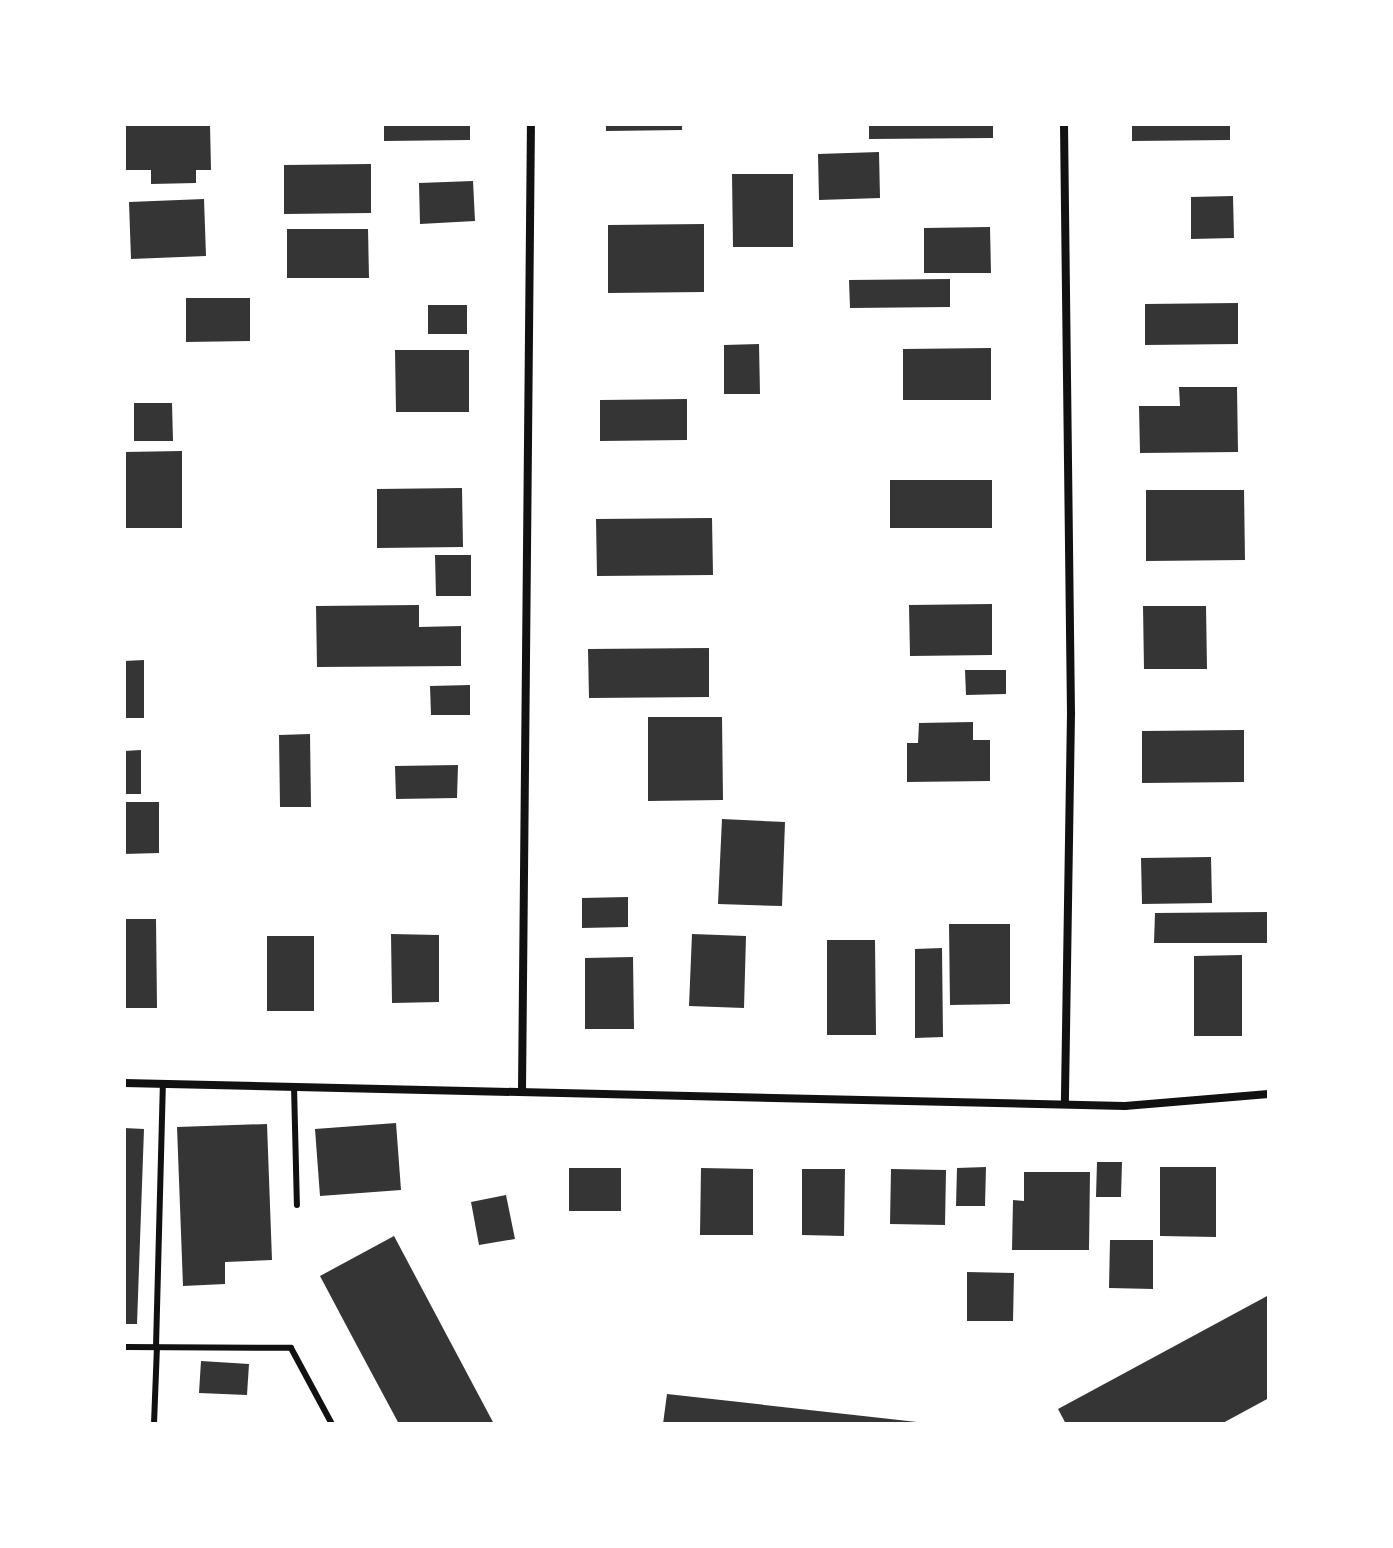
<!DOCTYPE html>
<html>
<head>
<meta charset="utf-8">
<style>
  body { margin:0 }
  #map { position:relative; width:1393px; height:1548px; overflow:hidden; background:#fff; font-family:Arial,sans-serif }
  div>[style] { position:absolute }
  .building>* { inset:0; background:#353535 }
  .service>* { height:6px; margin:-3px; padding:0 3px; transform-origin:3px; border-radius:3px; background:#111 }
  .minor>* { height:8px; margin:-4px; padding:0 4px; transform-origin:4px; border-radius:4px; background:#111 }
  span { translate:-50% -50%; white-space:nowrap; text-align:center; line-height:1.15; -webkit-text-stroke:7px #fff; paint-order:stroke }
  .frame { position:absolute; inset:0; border:126px solid #fff; pointer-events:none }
</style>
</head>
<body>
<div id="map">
  <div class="building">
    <i style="clip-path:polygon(124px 124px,210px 124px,211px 170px,196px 170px,196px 183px,151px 184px,151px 170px,124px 170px)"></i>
    <i style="clip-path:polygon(384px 124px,470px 124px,470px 140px,384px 141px)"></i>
    <i style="clip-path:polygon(606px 124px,682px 124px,682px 130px,606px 131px)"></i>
    <i style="clip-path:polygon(869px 124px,993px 124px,993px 138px,869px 139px)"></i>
    <i style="clip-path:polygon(1132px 124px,1230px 124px,1230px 140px,1132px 141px)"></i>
    <i style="clip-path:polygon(879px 152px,880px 198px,819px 200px,818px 154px)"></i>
    <i style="clip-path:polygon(371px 164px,371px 213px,284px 214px,284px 165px)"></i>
    <i style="clip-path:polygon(732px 174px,793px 174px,793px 247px,733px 247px)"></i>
    <i style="clip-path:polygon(473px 181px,475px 221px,420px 224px,419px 183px)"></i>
    <i style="clip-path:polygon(1233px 196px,1234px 238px,1191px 239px,1191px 197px)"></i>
    <i style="clip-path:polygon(204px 199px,206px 256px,131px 259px,129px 202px)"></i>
    <i style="clip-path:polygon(704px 224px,704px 292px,608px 293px,608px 225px)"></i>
    <i style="clip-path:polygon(990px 227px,991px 273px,924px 273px,924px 228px)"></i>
    <i style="clip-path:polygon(287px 229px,368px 229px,369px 278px,287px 278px)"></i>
    <i style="clip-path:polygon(950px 279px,950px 307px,850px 308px,849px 280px)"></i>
    <i style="clip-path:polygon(186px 298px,250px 298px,250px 341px,186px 342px)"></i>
    <i style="clip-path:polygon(1238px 303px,1238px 344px,1145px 345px,1145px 304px)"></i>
    <i style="clip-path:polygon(428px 305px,467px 305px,467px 334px,428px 334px)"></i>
    <i style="clip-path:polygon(759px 344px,760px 394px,724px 394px,724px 345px)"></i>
    <i style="clip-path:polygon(991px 348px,991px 400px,903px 400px,903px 349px)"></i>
    <i style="clip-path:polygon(395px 350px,469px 350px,469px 412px,396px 412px)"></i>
    <i style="clip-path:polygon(1179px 387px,1237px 387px,1238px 452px,1140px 453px,1139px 406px,1180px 406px)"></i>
    <i style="clip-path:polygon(687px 399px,687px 440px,600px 441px,600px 400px)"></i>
    <i style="clip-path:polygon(134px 403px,172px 403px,173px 441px,134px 441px)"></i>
    <i style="clip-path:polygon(182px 451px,182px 528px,124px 528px,124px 452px)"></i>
    <i style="clip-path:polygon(890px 480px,992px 480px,992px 528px,890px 528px)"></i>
    <i style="clip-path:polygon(462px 488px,463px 547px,377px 548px,377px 489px)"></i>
    <i style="clip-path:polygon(1146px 490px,1244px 490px,1245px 560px,1146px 561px)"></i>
    <i style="clip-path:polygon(712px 518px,713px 575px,597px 576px,596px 519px)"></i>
    <i style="clip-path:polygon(435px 555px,471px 555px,471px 596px,436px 596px)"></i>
    <i style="clip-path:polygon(992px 604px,992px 655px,910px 656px,909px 605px)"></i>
    <i style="clip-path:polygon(419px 605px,419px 627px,461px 626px,461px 666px,317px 667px,316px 606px)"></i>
    <i style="clip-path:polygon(1143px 606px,1206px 606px,1207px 669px,1144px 669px)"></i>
    <i style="clip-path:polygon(709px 648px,709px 697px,589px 698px,588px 649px)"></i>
    <i style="clip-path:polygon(144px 660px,144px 718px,124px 718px,124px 661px)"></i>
    <i style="clip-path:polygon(965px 670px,1006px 670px,1006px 694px,966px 695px)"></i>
    <i style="clip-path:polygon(470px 685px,470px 715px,431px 715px,430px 686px)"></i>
    <i style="clip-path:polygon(648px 717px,722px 717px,723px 800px,648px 801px)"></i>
    <i style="clip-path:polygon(973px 722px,973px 740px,990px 740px,990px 781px,907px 782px,907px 743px,918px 743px,919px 723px)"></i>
    <i style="clip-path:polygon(1244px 730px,1244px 782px,1142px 783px,1142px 731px)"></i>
    <i style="clip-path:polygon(310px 734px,311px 807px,280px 807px,279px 735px)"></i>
    <i style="clip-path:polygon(141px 750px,141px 794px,124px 794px,124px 751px)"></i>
    <i style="clip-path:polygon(458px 765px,457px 798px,396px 799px,395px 766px)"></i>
    <i style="clip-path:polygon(124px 802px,159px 802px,159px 853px,124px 854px)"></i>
    <i style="clip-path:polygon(722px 819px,785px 822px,782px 906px,718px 904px)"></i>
    <i style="clip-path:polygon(1211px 857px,1212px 903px,1142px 904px,1141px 858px)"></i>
    <i style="clip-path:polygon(628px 897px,628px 927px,582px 928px,582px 898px)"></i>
    <i style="clip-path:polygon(1269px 912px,1269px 943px,1154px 943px,1155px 913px)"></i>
    <i style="clip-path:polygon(124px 919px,156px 919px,157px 1008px,124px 1008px)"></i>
    <i style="clip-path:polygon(949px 924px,1010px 924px,1010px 1004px,950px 1005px)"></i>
    <i style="clip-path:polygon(391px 934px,439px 935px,439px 1002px,392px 1003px)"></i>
    <i style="clip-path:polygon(692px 934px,746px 936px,744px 1008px,689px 1006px)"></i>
    <i style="clip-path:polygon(267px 936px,314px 936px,314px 1011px,267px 1011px)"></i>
    <i style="clip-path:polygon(827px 940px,875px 940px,876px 1035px,827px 1035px)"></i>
    <i style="clip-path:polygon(942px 948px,943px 1037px,915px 1038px,915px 949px)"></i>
    <i style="clip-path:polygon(1242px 955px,1242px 1036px,1194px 1036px,1194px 956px)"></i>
    <i style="clip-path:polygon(633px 957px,634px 1029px,585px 1029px,585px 958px)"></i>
    <i style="clip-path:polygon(396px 1123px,401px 1190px,320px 1196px,315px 1129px)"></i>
    <i style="clip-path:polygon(267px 1124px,272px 1260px,225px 1262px,225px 1284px,183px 1286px,177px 1127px)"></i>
    <i style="clip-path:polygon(124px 1128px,144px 1129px,137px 1324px,124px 1324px)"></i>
    <i style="clip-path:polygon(1097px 1162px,1122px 1162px,1121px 1197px,1096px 1197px)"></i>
    <i style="clip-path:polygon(986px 1167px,985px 1206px,956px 1206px,957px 1168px)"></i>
    <i style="clip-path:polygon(1160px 1167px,1216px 1167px,1216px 1237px,1160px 1236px)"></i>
    <i style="clip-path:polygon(569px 1168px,621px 1168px,621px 1211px,569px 1211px)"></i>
    <i style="clip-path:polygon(701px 1168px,753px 1169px,753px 1235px,700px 1235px)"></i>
    <i style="clip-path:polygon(802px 1169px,845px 1169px,844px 1236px,802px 1235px)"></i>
    <i style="clip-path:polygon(891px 1169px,946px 1170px,945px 1225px,890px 1224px)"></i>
    <i style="clip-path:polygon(1024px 1172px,1090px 1172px,1089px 1250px,1012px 1250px,1013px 1200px,1024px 1201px)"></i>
    <i style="clip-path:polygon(506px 1195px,515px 1239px,479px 1245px,471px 1202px)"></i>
    <i style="clip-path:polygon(394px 1236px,494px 1424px,399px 1424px,355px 1342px,320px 1276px)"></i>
    <i style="clip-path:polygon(1110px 1240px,1153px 1240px,1153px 1289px,1109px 1288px)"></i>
    <i style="clip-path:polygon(967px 1272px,1014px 1273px,1013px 1321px,967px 1321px)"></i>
    <i style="clip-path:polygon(1269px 1295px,1269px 1398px,1221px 1424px,1066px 1424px,1058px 1409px)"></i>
    <i style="clip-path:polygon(201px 1361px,249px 1364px,247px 1395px,199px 1393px)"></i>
    <i style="clip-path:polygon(667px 1394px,917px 1422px,917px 1424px,663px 1424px)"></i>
  </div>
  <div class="service">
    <i style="left:294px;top:1086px;width:119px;rotate:88.6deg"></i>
    <i style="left:124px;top:1347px;width:167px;rotate:0.3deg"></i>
    <i style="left:291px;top:1348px;width:86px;rotate:61.7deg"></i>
    <i style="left:156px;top:1347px;width:264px;rotate:-88.5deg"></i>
    <i style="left:154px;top:1424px;width:77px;rotate:-87.8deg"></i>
  </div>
  <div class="minor">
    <i style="left:1064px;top:124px;width:589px;rotate:89.32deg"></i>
    <i style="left:1071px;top:713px;width:391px;rotate:90.9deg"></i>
    <i style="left:124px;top:1083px;width:1001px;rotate:1.32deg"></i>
    <i style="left:1125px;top:1106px;width:144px;rotate:-4.8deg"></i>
    <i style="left:522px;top:1091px;width:967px;rotate:-89.47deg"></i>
  </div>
  <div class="frame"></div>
</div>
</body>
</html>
